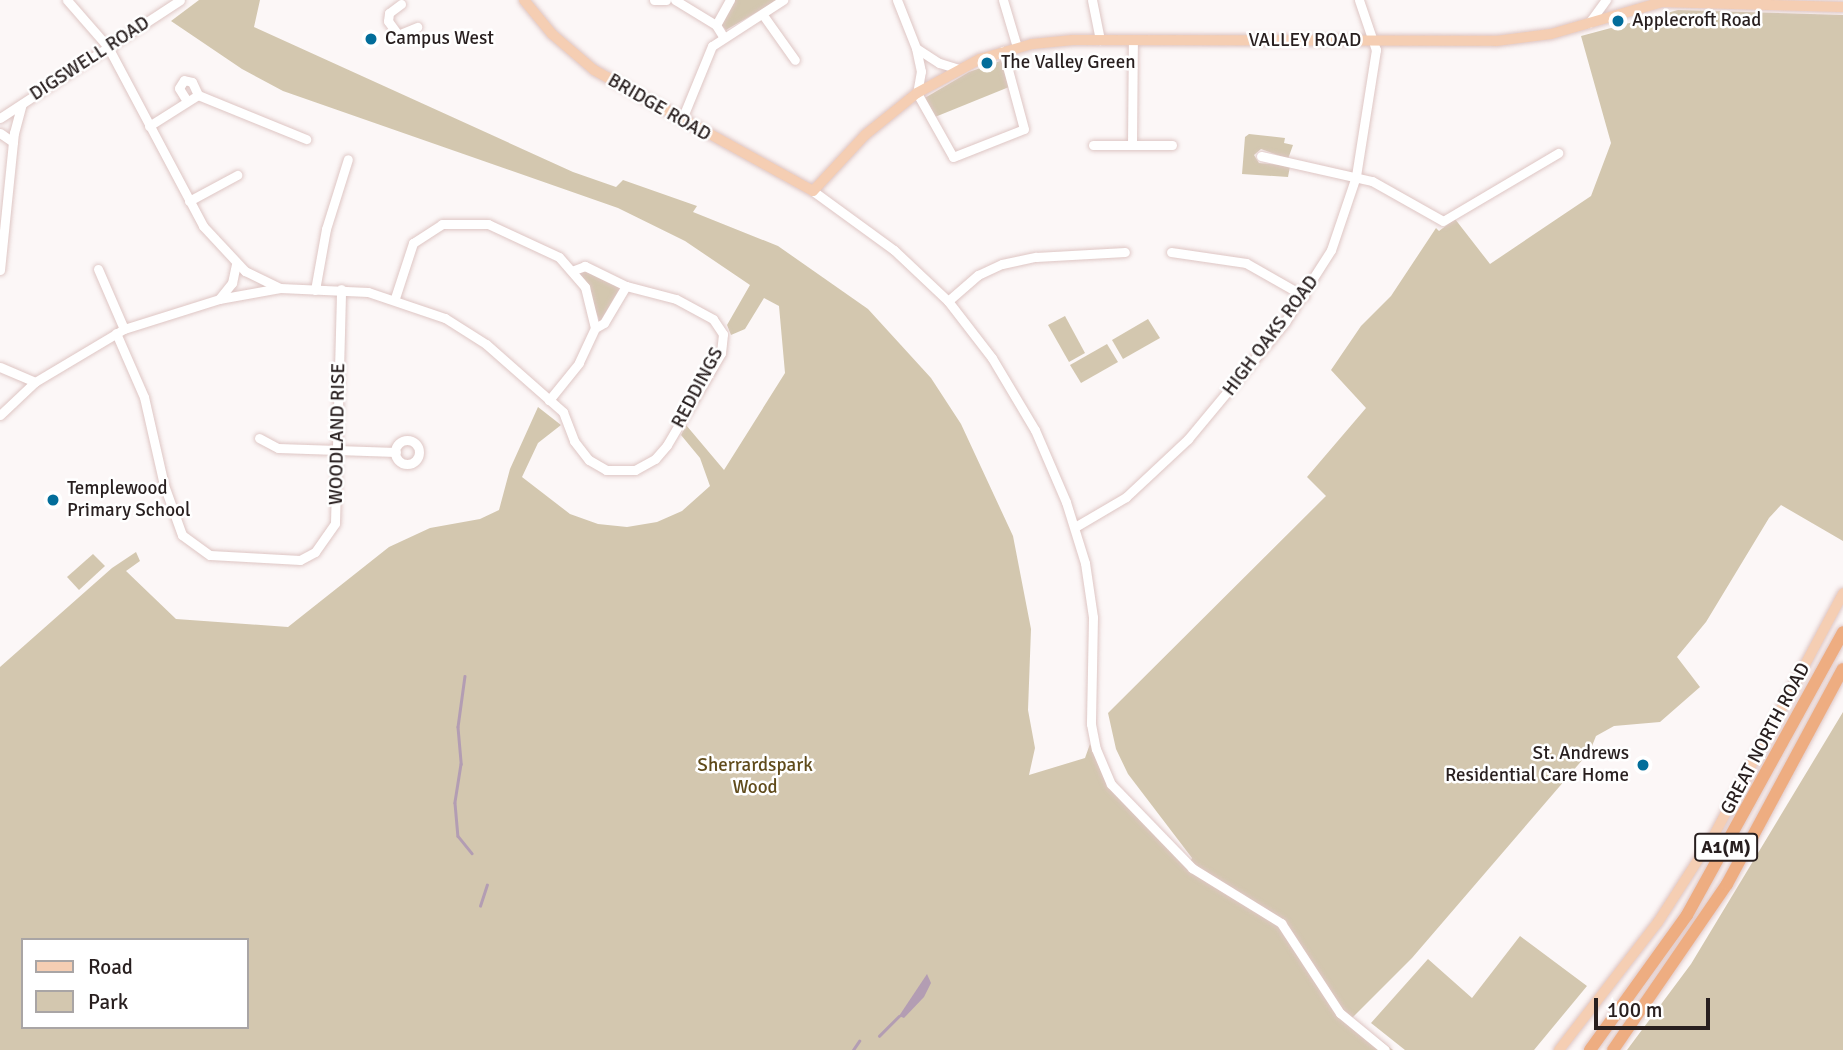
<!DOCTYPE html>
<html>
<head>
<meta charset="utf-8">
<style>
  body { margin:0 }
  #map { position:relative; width:1843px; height:1050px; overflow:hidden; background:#fcf7f7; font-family:Signika,sans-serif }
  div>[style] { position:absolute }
  .green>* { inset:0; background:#d3c7af }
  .water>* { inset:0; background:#b39db3 }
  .stream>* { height:2.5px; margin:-1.25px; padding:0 1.25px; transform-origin:1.25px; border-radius:1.25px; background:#b39db3 }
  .roads { filter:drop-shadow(0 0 2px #dec6c4) drop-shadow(0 0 2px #dec6c4) }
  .minor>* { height:9px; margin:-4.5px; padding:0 4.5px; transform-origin:4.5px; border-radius:4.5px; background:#fff }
  .minor>.ring { margin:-4.5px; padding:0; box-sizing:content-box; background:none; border:9px solid #fff; border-radius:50% }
  .major>* { height:10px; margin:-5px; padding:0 5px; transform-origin:5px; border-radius:5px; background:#f5ceb3 }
  .highway>* { height:12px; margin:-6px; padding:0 6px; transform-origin:6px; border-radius:6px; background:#eead81 }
  .dots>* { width:19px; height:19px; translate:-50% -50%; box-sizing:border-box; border:4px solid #fff; border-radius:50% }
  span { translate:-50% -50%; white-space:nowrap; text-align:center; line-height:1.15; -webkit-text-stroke:5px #fff; paint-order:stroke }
  .shield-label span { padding:2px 5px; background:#fff; border:2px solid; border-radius:5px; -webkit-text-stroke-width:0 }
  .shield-label { font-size:18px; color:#281f1f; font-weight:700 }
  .poi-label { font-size:19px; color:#281f1f }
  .left { translate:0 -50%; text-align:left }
  .right { translate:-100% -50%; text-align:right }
  .street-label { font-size:19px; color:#281f1f }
  .park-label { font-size:19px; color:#604b1b }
  .legend { position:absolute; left:21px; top:938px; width:228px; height:91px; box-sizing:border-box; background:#fff; border:2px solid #a9a5a5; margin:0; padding:9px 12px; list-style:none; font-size:21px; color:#281f1f }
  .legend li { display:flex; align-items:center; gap:14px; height:35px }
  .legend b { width:35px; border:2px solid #a9a5a5 }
  .scale { position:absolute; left:1594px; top:998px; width:116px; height:32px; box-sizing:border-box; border:4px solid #281f1f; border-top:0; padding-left:9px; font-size:21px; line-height:24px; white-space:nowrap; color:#281f1f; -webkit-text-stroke:5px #fff; paint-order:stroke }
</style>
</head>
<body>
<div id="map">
  <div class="green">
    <i style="clip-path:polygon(evenodd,199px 0,260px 0,254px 27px,573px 172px,616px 187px,623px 180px,697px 206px,693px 212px,778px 246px,868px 309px,931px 378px,961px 424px,1013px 536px,1031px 629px,1028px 710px,1035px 748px,1029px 775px,1085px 758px,1090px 744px,1112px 791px,1187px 867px,1192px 858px,1128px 774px,1116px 749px,1108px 713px,1326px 496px,1307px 477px,1366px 408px,1331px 370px,1361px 326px,1391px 296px,1436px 228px,1439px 231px,1455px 219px,1490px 264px,1591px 196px,1611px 143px,1581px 36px,1678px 10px,1843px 15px,1843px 541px,1781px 505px,1769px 518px,1706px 622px,1677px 657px,1700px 687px,1660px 722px,1614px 726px,1596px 736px,1590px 751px,1412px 958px,1352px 1018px,1393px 1050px,0 1050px,0 667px,112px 568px,136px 552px,140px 561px,126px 571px,176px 619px,288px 627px,389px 547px,430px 528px,480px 519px,499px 510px,510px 469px,538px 407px,561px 425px,538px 443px,522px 477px,570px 514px,598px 524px,627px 527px,657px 522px,682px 511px,710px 486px,700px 458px,681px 435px,686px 425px,724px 470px,785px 373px,779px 306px,764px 298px,745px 329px,731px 335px,727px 325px,750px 285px,685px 241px,618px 208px,283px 91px,242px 69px,171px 21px,199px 0,23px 940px,247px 940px,247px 1027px,23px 1027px,23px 940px)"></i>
    <i style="clip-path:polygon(733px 0,778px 0,726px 30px,721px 25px)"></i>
    <i style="clip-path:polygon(1003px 60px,1009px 87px,935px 117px,923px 99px,969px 72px)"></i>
    <i style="clip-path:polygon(1249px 134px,1285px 138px,1284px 143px,1293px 145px,1288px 159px,1261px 149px,1254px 155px,1259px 163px,1290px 166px,1288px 177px,1242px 174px,1245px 137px)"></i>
    <i style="clip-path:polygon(582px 268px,620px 288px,600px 322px,580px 273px)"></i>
    <i style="clip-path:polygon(1065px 316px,1085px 353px,1069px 362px,1048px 325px)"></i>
    <i style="clip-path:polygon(1148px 319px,1160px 338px,1123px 359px,1112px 340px)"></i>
    <i style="clip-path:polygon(1107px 344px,1118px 362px,1081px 383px,1070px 365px)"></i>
    <i style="clip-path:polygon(93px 554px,105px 566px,79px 590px,67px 577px)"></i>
    <i style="clip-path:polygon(1843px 712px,1843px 1050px,1627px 1050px,1691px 964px)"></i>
    <i style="clip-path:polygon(1520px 936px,1587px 986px,1534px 1050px,1405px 1050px,1371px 1023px,1428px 959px,1472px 998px)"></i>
  </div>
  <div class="water">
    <i style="clip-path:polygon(927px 974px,931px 983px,924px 997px,904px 1018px,899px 1016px)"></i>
  </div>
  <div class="stream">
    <i style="left:465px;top:676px;width:51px;rotate:97.8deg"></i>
    <i style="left:458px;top:727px;width:37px;rotate:85deg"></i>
    <i style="left:461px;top:764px;width:39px;rotate:99deg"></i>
    <i style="left:455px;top:803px;width:33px;rotate:85deg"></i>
    <i style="left:458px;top:836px;width:22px;rotate:51deg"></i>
    <i style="left:480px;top:906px;width:22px;rotate:-72deg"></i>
    <i style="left:879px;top:1036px;width:28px;rotate:-45deg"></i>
    <i style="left:853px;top:1050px;width:11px;rotate:-56deg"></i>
  </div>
  <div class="roads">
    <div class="minor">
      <i style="left:67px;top:0;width:62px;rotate:48.9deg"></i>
      <i style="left:108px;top:47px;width:203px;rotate:62deg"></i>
      <i style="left:203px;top:226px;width:62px;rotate:47deg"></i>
      <i style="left:245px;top:271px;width:39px;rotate:26deg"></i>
      <i style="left:280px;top:288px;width:88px;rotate:2.6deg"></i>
      <i style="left:368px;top:292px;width:81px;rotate:18.7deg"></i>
      <i style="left:445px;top:318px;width:49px;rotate:32.4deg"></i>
      <i style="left:486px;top:344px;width:103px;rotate:41.4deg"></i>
      <i style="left:563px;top:412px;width:31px;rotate:69deg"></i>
      <i style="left:574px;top:441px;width:24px;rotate:52deg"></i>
      <i style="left:589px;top:460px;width:20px;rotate:30deg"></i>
      <i style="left:606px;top:470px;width:29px"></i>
      <i style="left:635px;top:470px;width:23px;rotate:-29deg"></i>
      <i style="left:655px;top:459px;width:18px;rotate:-49deg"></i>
      <i style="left:667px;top:445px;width:107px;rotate:-59.6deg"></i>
      <i style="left:721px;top:353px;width:19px;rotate:-84deg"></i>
      <i style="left:723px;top:334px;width:18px;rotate:-124deg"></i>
      <i style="left:713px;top:319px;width:42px;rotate:-151.6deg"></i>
      <i style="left:676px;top:299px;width:52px;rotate:-165.4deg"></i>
      <i style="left:626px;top:286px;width:46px;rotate:-154deg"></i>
      <i style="left:585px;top:266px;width:12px;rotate:160deg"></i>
      <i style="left:654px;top:0;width:12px"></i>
      <i style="left:675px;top:0;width:48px;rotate:31.4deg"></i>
      <i style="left:716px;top:25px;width:13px;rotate:58deg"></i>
      <i style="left:897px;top:0;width:52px;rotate:68.4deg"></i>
      <i style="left:1003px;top:0;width:49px;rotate:73.4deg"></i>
      <i style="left:1092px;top:0;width:41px;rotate:78.7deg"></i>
      <i style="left:401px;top:4px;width:15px;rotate:143deg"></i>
      <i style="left:389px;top:13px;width:8px;rotate:97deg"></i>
      <i style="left:388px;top:21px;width:17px;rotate:54deg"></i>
      <i style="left:398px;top:35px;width:21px;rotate:-23deg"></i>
      <i style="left:763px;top:15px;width:55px;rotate:54.6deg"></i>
      <i style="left:1589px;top:23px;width:29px;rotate:-54deg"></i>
      <i style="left:716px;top:25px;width:29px;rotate:-61deg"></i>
      <i style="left:959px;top:69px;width:21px;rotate:-163deg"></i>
      <i style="left:939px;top:63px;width:27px;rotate:-147deg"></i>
      <i style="left:916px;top:48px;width:24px;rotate:78deg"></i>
      <i style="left:921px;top:71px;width:22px;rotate:100deg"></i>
      <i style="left:917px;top:93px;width:73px;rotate:60.6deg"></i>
      <i style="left:953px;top:157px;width:76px;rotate:-21.5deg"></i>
      <i style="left:1024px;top:129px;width:81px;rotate:-105.1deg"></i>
      <i style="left:187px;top:101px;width:15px;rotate:-122deg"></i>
      <i style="left:179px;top:88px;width:9px;rotate:-58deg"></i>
      <i style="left:184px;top:80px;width:8px;rotate:14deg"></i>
      <i style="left:192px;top:82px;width:14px;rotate:65deg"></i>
      <i style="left:0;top:118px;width:215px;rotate:-33.2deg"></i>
      <i style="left:682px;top:119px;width:79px;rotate:-67.7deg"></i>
      <i style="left:712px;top:46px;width:85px;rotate:-32.9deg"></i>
      <i style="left:149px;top:126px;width:58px;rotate:-32.3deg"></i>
      <i style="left:198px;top:95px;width:117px;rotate:22.2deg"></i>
      <i style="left:0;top:133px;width:16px;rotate:35deg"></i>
      <i style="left:1093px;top:145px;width:79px"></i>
      <i style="left:1132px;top:145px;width:105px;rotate:-89.5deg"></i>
      <i style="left:1261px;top:156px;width:114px;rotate:12.7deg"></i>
      <i style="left:1372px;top:181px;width:81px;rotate:29.4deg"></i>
      <i style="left:1443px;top:221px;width:134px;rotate:-30.6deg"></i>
      <i style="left:813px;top:191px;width:100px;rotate:36.1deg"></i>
      <i style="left:894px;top:250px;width:74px;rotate:43.4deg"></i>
      <i style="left:948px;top:301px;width:72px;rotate:52.3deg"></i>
      <i style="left:992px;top:358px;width:84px;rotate:59.2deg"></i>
      <i style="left:1035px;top:430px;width:78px;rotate:66.7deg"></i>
      <i style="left:1066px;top:502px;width:64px;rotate:72.7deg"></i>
      <i style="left:1085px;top:563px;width:55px;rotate:81.6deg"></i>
      <i style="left:1093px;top:617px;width:107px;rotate:91.1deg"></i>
      <i style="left:1091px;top:724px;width:25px;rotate:79deg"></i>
      <i style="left:1096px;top:749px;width:38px;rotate:67deg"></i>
      <i style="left:1111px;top:784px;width:117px;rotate:46deg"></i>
      <i style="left:1192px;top:868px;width:105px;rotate:31.7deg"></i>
      <i style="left:1281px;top:923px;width:108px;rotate:56.8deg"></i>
      <i style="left:1340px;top:1013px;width:58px;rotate:39.4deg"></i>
      <i style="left:189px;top:201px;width:55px;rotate:-28.4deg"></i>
      <i style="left:1171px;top:252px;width:76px;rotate:8.3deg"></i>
      <i style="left:1246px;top:263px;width:67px;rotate:29.6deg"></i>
      <i style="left:98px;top:269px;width:65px;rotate:66.6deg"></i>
      <i style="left:0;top:270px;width:138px;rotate:-84.2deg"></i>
      <i style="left:14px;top:133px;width:30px;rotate:-75deg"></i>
      <i style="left:315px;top:290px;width:62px;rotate:-79.8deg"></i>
      <i style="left:326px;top:229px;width:73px;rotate:-72.6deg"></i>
      <i style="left:395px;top:298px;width:58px;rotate:-71.9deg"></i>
      <i style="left:413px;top:243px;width:35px;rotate:-33deg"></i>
      <i style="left:442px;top:224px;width:46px"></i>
      <i style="left:488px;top:224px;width:78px;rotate:24.9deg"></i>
      <i style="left:559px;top:257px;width:40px;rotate:49deg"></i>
      <i style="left:585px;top:287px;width:42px;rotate:76.3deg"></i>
      <i style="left:595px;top:328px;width:38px;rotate:115deg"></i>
      <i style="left:579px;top:363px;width:48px;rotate:129deg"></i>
      <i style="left:219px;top:299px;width:21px;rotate:-51deg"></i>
      <i style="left:232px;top:283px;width:19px;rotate:-78deg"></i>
      <i style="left:948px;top:301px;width:40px;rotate:-41deg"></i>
      <i style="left:978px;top:275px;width:26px;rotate:-25deg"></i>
      <i style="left:1002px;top:264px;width:35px;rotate:-12deg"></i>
      <i style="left:1036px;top:257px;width:89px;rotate:-3.2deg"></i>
      <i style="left:595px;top:328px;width:10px;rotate:-29deg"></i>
      <i style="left:604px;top:323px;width:43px;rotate:-59.3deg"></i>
      <i style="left:116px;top:333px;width:70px;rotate:66.4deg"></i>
      <i style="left:144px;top:397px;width:90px;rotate:77.2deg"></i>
      <i style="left:164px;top:485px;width:53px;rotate:70.2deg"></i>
      <i style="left:182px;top:535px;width:34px;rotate:36deg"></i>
      <i style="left:210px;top:555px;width:90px;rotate:3.2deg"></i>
      <i style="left:300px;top:560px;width:17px;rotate:-28deg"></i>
      <i style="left:315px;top:552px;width:35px;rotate:-55deg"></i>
      <i style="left:335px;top:523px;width:234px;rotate:-88.5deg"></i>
      <i style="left:0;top:367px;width:38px;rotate:23deg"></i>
      <i style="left:0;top:415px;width:48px;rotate:-43.3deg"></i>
      <i style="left:35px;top:382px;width:104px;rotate:-30.8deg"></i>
      <i style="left:124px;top:329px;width:100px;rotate:-17.5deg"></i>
      <i style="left:219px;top:299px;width:62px;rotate:-10.2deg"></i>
      <i style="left:259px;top:438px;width:21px;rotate:28deg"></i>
      <i style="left:278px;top:448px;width:118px;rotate:1.9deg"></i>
      <i class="ring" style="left:395px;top:440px;width:15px;height:15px"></i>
      <i style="left:1075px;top:527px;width:59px;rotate:-30.5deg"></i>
      <i style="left:1126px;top:497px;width:85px;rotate:-43.1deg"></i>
      <i style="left:1188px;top:439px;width:152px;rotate:-50.3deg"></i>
      <i style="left:1285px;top:322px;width:85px;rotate:-57.4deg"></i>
      <i style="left:1331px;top:250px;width:78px;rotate:-71.3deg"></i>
      <i style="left:1356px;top:176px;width:128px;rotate:-81deg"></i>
      <i style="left:1376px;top:50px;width:53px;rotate:-108.8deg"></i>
    </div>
    <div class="major">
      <i style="left:524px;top:0;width:44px;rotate:50.5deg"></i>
      <i style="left:552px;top:34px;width:55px;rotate:40.6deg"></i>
      <i style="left:594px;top:70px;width:250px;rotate:28.9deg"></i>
      <i style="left:813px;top:191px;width:76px;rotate:-47.1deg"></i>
      <i style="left:865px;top:135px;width:67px;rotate:-38.9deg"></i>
      <i style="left:917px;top:93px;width:72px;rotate:-28.4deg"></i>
      <i style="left:980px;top:59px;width:54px;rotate:-16.1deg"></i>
      <i style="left:1032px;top:44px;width:41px;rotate:-5.6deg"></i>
      <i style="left:1073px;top:40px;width:423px;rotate:0.1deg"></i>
      <i style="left:1496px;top:41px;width:55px;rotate:-7.3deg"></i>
      <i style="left:1551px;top:34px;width:116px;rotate:-16.1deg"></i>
      <i style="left:1662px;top:2px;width:181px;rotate:1.6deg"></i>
      <i style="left:1559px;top:1050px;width:162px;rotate:-52.3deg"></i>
      <i style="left:1658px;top:922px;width:103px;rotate:-57.2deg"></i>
      <i style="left:1714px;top:835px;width:274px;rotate:-61.9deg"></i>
    </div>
    <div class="highway">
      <i style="left:1590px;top:1050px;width:166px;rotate:-54.3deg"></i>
      <i style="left:1687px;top:915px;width:323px;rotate:-61.1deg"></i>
      <i style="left:1613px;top:1050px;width:201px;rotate:-55.5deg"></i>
      <i style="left:1727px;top:884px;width:244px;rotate:-61.7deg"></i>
    </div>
  </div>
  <div class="dots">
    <i style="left:1618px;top:21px;background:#026d9a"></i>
    <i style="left:371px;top:39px;background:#026d9a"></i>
    <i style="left:987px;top:63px;background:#026d9a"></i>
    <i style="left:53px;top:500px;background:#026d9a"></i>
    <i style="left:1643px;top:765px;background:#026d9a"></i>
  </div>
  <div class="shield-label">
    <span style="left:1726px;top:847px">A1(M)</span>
  </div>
  <div class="poi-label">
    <span class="left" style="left:1632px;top:21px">Applecroft Road</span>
    <span class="left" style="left:385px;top:39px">Campus West</span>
    <span class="left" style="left:1001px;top:63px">The Valley Green</span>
    <span class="left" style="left:67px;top:500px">Templewood<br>Primary School</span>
    <span class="right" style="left:1629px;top:765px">St. Andrews<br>Residential Care Home</span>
  </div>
  <div class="street-label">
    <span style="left:1305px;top:41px">VALLEY ROAD</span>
    <span style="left:90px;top:59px;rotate:-33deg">DIGSWELL ROAD</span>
    <span style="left:659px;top:108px;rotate:30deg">BRIDGE ROAD</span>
    <span style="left:1271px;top:336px;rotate:-53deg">HIGH OAKS ROAD</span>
    <span style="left:698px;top:388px;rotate:-62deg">REDDINGS</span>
    <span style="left:338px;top:434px;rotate:-89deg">WOODLAND RISE</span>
    <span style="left:1766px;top:739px;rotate:-62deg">GREAT NORTH ROAD</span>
  </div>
  <div class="park-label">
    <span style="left:755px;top:777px">Sherrardspark<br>Wood</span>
  </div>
  <ul class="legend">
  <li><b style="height:9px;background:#f5ceb3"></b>Road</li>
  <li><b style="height:19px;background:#d3c7af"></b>Park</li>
  </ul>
  <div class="scale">100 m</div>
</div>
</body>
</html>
